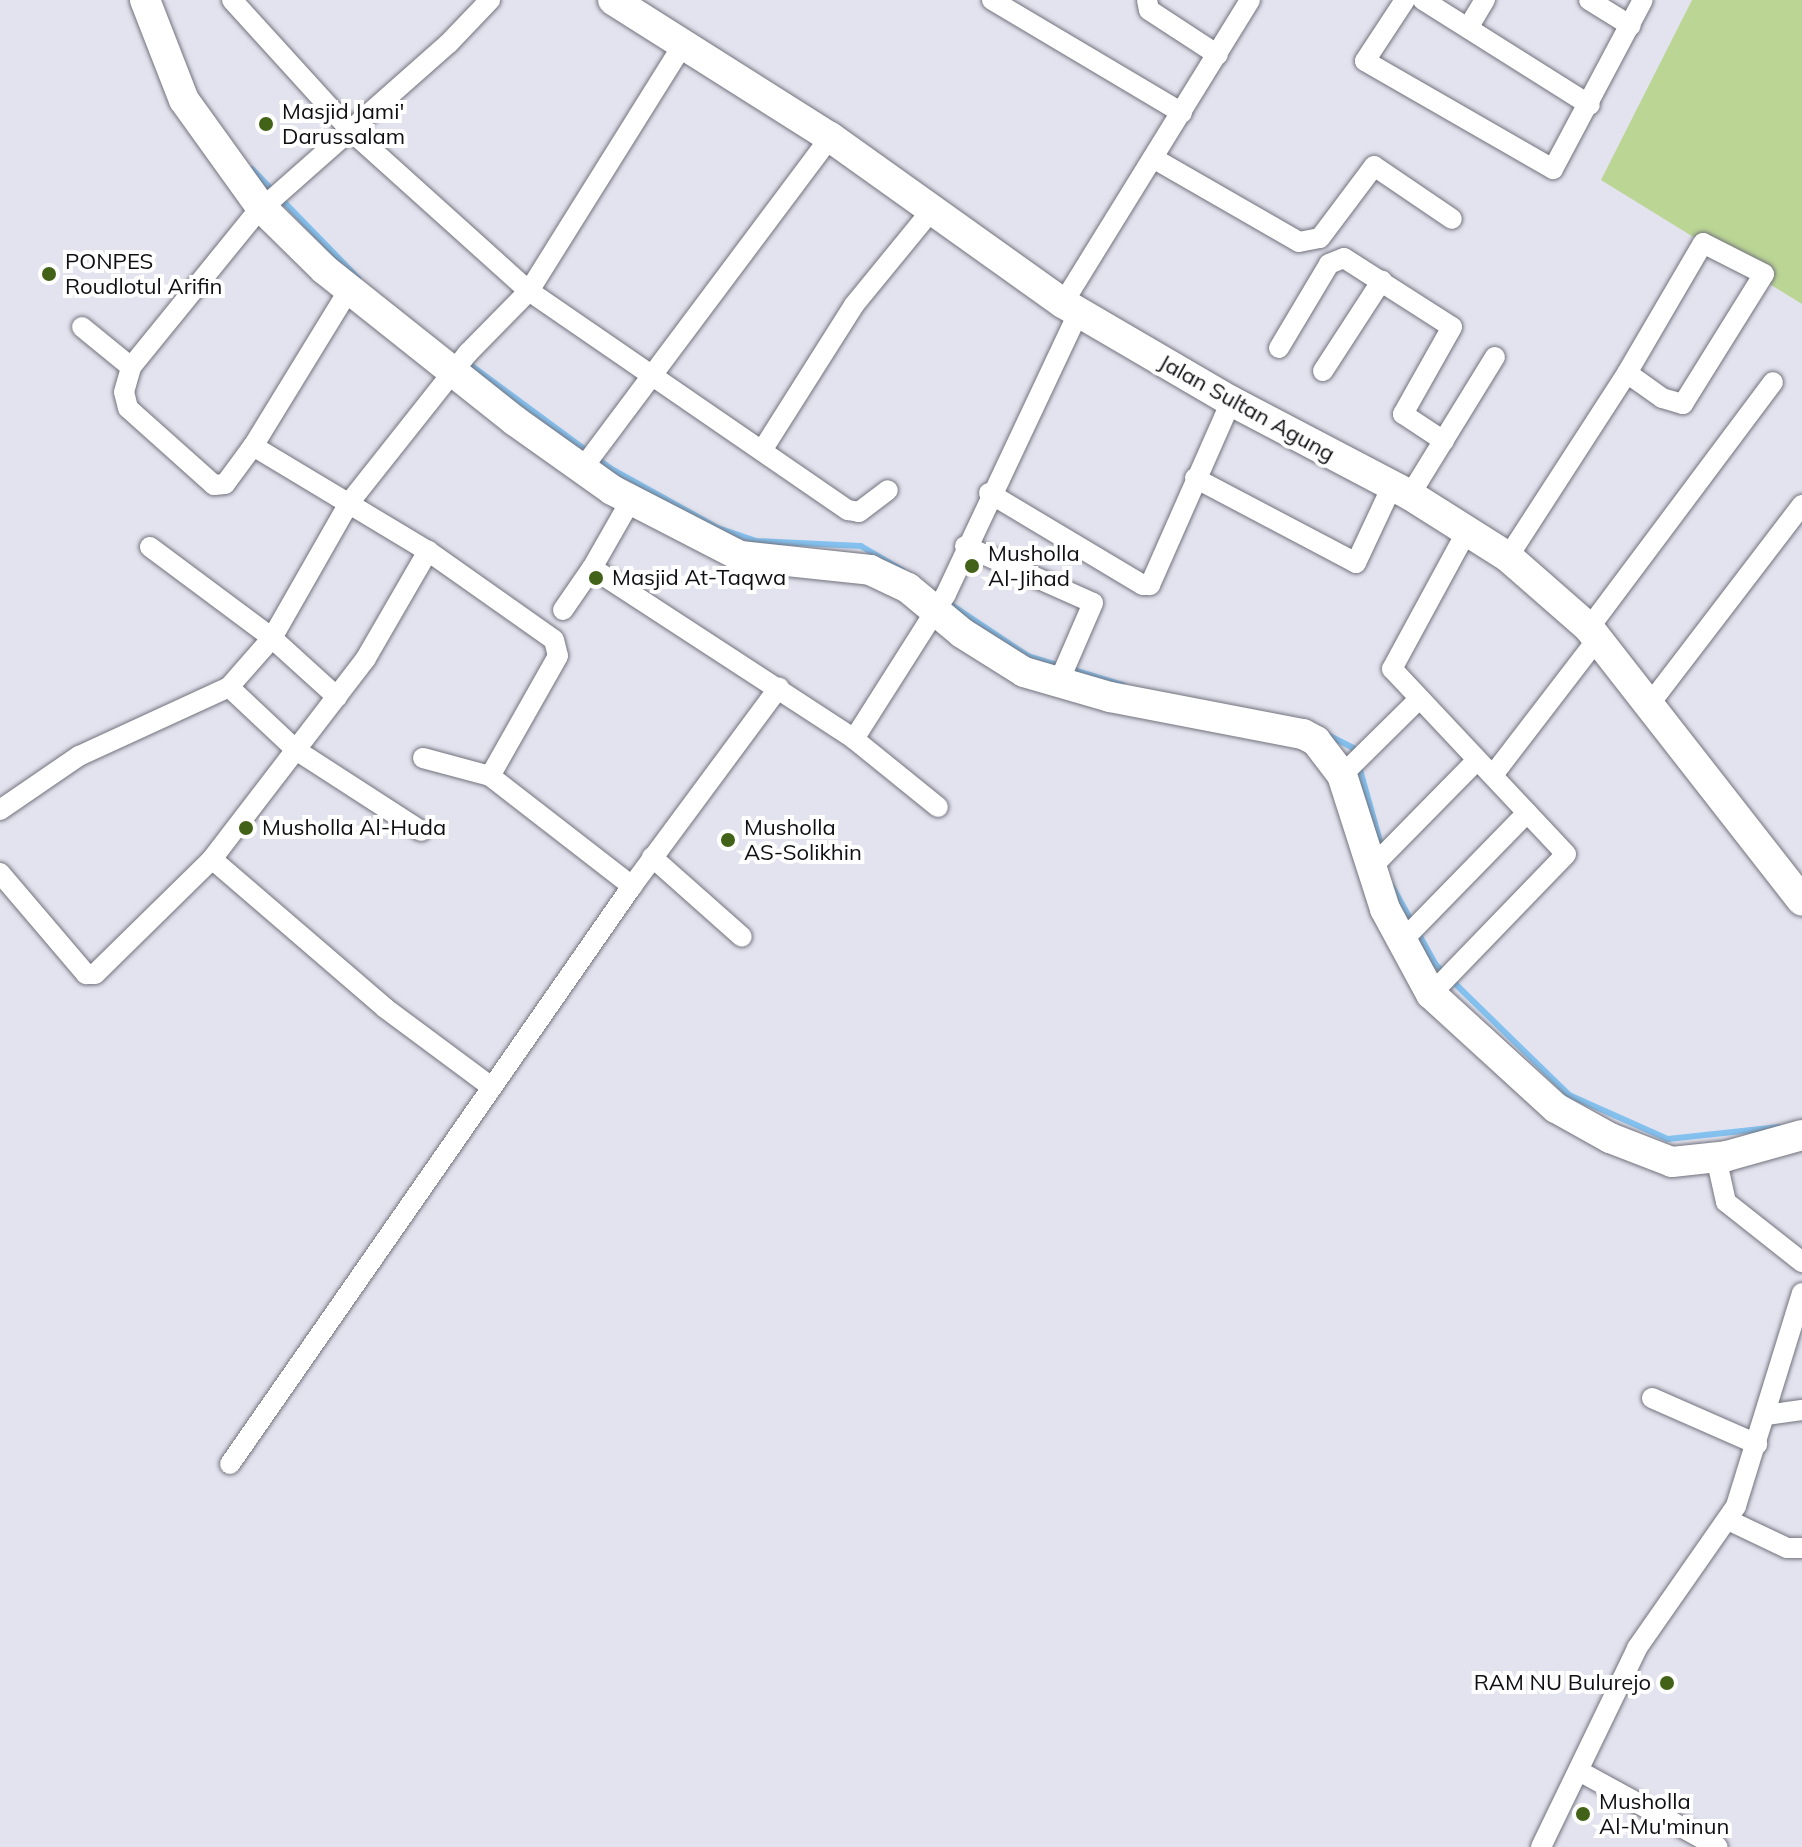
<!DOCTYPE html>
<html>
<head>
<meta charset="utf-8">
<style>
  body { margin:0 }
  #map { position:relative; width:1802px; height:1847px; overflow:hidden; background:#e3e3ef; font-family:Mulish,sans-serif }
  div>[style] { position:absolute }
  .green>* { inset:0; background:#bbd595 }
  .stream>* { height:6px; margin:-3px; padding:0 3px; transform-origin:3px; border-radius:3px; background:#84c1ef }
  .roads { filter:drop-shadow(0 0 2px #72727d) drop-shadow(0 0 2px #72727d) }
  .street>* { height:20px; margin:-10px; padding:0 10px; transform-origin:10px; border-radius:10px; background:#fff }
  .secondary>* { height:30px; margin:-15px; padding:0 15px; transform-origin:15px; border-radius:15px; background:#fff }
  .dots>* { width:22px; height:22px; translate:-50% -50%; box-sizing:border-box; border:4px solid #fff; border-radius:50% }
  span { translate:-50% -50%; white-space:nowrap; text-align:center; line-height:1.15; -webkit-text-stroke:8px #fff; paint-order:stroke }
  .poi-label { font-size:22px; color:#101014 }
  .left { translate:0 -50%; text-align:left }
  .right { translate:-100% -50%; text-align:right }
  .street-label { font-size:22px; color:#101014 }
</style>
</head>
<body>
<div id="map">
  <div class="green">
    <i style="clip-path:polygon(1692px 0,1802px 0,1802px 304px,1601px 180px)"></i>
  </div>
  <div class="stream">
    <i style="left:252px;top:169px;width:152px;rotate:45.8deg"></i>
    <i style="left:465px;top:361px;width:180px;rotate:36.4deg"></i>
    <i style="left:610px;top:468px;width:124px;rotate:29.1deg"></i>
    <i style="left:718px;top:528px;width:39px;rotate:19deg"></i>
    <i style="left:755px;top:541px;width:106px;rotate:2.7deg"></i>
    <i style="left:861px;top:546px;width:48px;rotate:30.3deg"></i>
    <i style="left:947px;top:602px;width:97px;rotate:33.7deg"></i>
    <i style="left:1028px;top:656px;width:99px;rotate:17deg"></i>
    <i style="left:1324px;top:733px;width:33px;rotate:27deg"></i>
    <i style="left:1353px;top:748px;width:9px;rotate:69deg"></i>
    <i style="left:1359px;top:766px;width:89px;rotate:74.4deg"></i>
    <i style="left:1392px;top:886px;width:90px;rotate:60.9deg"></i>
    <i style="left:1436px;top:965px;width:186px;rotate:44.3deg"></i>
    <i style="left:1569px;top:1095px;width:108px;rotate:24deg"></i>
    <i style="left:1668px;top:1139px;width:112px;rotate:-6.2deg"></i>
  </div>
  <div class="roads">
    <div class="street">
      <i style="left:232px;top:0;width:177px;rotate:47.7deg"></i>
      <i style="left:351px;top:131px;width:239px;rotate:42deg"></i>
      <i style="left:529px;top:291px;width:387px;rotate:34.5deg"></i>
      <i style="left:848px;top:510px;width:11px;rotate:10deg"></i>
      <i style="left:859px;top:512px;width:36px;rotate:-37deg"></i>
      <i style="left:992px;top:0;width:221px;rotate:30.7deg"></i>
      <i style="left:1147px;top:0;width:10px;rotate:79deg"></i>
      <i style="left:1149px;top:10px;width:82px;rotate:33.1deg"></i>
      <i style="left:1405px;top:0;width:73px;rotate:123.3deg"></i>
      <i style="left:1365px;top:61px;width:217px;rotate:29.9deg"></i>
      <i style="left:1553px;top:169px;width:191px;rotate:-62deg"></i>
      <i style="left:1423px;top:0;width:197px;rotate:32.2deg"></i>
      <i style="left:1589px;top:0;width:49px;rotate:31.8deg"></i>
      <i style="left:1468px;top:28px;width:33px;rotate:-59deg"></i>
      <i style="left:1153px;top:158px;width:168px;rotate:29.9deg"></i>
      <i style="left:1299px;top:242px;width:21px;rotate:-11deg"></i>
      <i style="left:1320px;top:238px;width:90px;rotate:-53.1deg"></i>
      <i style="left:1374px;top:166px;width:94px;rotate:34.2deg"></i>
      <i style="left:268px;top:203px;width:240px;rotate:-41.5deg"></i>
      <i style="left:448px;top:44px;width:61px;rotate:-46.3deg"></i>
      <i style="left:350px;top:288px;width:185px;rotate:121.5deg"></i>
      <i style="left:253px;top:446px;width:204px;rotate:31deg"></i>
      <i style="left:428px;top:551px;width:154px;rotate:35.2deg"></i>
      <i style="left:554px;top:640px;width:16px;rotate:76deg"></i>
      <i style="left:558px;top:656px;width:138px;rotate:119.5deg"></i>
      <i style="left:1063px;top:303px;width:356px;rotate:-58.3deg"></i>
      <i style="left:82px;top:327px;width:63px;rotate:39.2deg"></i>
      <i style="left:1279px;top:348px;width:98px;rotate:-59.2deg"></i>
      <i style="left:1329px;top:264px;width:16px;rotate:-22deg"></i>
      <i style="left:1344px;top:258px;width:128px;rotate:32.6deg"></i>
      <i style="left:1452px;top:327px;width:100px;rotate:119.4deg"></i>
      <i style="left:1403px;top:414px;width:49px;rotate:33.4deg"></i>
      <i style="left:1323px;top:371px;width:108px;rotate:-57deg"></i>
      <i style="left:253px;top:446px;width:47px;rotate:126.4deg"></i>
      <i style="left:225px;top:484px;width:11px;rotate:175deg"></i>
      <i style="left:214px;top:485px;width:115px;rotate:-138.2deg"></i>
      <i style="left:128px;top:408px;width:16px;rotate:-104deg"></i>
      <i style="left:124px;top:392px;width:26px;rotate:-74deg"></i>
      <i style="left:131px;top:367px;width:206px;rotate:-50.9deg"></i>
      <i style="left:763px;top:449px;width:170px;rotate:-57.7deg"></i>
      <i style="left:854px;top:305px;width:120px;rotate:-50.7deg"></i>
      <i style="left:582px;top:469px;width:414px;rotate:-53.2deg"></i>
      <i style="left:1195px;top:478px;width:182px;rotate:27.8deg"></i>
      <i style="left:1356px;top:563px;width:85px;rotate:-64.9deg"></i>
      <i style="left:989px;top:493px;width:179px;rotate:30.9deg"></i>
      <i style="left:1143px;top:585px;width:7px"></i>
      <i style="left:1150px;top:585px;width:201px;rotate:-66.2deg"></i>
      <i style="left:1410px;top:495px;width:162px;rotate:-58.4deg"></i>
      <i style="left:631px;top:500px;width:78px;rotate:119.8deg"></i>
      <i style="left:592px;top:568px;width:313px;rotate:33.1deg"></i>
      <i style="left:854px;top:739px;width:172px;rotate:-57.6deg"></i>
      <i style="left:946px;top:594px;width:313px;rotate:-64.8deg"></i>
      <i style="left:965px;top:546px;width:140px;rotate:24deg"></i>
      <i style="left:1093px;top:603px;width:88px;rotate:113.4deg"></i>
      <i style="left:150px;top:547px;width:152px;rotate:36.7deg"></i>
      <i style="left:272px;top:638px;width:155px;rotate:-60.3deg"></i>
      <i style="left:349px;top:503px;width:191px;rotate:-51.6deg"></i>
      <i style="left:468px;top:353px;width:87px;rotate:-45.5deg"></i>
      <i style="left:529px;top:291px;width:292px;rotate:-58deg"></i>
      <i style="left:1508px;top:557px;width:219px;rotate:-57.1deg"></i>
      <i style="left:1627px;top:373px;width:43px;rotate:35.5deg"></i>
      <i style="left:1662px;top:398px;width:22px;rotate:16deg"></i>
      <i style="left:1683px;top:404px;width:153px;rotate:-58.1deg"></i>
      <i style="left:1764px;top:274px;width:68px;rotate:-153.1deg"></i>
      <i style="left:1703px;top:243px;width:151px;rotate:120.3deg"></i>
      <i style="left:563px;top:610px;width:51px;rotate:-55.4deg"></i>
      <i style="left:1589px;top:628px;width:307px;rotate:-53.2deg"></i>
      <i style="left:229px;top:687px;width:65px;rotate:-48.7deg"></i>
      <i style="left:272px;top:638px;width:88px;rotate:42.2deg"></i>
      <i style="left:1649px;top:705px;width:252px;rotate:-52.6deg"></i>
      <i style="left:854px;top:739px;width:108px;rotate:39deg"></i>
      <i style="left:423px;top:758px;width:69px;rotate:15deg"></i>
      <i style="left:490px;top:776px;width:180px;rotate:37.8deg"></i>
      <i style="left:1342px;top:775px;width:105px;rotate:-44.6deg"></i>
      <i style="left:1493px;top:775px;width:173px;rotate:-52.5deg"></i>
      <i style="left:0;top:810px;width:96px;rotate:-34.4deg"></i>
      <i style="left:79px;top:756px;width:165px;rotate:-24.7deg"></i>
      <i style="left:229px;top:687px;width:92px;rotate:43.2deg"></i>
      <i style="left:296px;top:750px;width:149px;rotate:32.9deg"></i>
      <i style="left:652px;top:857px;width:120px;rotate:41.6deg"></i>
      <i style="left:212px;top:859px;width:228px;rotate:40.7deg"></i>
      <i style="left:385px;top:1008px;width:131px;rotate:36.6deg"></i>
      <i style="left:1370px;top:869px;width:153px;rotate:-45.5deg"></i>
      <i style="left:0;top:873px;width:133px;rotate:49.6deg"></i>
      <i style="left:86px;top:974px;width:9px"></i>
      <i style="left:95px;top:974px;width:164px;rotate:-44.5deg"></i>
      <i style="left:212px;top:859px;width:253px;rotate:-52.5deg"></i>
      <i style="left:366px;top:658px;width:124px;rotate:-59.9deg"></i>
      <i style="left:1400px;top:943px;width:182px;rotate:-45.7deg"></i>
      <i style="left:1431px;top:994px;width:194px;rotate:-46deg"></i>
      <i style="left:1566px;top:854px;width:254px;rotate:-133.2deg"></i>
      <i style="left:1392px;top:669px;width:157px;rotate:-61.5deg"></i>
      <i style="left:1716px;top:1157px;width:46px;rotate:77.5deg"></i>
      <i style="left:1726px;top:1202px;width:97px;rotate:38.3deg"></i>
      <i style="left:1652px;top:1398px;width:115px;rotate:23.7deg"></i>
      <i style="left:1766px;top:1415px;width:36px;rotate:-8deg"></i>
      <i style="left:230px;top:1464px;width:704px;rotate:-55.18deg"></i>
      <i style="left:632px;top:886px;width:247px;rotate:-53.5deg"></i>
      <i style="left:1728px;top:1520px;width:65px;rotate:25.4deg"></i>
      <i style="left:1787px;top:1548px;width:15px"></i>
      <i style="left:1579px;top:1771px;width:158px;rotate:28.7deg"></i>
      <i style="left:1541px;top:1847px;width:221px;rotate:-64.2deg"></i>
      <i style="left:1637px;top:1648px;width:173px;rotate:-55.1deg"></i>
      <i style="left:1736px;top:1506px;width:223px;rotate:-72.8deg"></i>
    </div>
    <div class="secondary">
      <i style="left:145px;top:0;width:107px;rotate:68.7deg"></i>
      <i style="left:184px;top:100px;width:132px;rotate:54.3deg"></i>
      <i style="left:261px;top:207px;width:88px;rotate:44.5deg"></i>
      <i style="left:324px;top:269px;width:244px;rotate:38.5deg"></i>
      <i style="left:515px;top:421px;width:119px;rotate:35.4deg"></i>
      <i style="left:612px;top:490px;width:144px;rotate:27.3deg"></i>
      <i style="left:740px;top:556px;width:131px;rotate:6.1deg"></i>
      <i style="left:870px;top:570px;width:42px;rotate:25.3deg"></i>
      <i style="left:908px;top:588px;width:70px;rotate:39.8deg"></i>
      <i style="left:962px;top:633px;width:73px;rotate:32.2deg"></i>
      <i style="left:1024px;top:672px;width:90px;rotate:16.2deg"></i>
      <i style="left:1110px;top:697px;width:197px;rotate:10.9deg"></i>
      <i style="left:1303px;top:734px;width:15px;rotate:28deg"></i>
      <i style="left:1316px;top:741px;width:43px;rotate:52.6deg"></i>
      <i style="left:1342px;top:775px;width:141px;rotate:72.2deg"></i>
      <i style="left:1385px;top:909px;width:97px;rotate:61.6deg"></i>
      <i style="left:1431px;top:994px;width:169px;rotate:42.4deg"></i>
      <i style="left:1556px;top:1108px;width:62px;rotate:29.1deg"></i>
      <i style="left:1610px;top:1138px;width:66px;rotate:21.2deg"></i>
      <i style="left:1672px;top:1162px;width:55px;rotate:-6.2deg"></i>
      <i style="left:1727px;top:1156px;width:78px;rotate:-15.6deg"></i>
      <i style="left:613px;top:0;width:257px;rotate:32.3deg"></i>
      <i style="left:830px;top:137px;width:286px;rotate:35.5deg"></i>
      <i style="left:1063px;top:303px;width:194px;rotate:30.3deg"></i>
      <i style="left:1231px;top:401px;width:202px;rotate:27.7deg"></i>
      <i style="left:1410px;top:495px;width:116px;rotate:32.3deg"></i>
      <i style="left:1508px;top:557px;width:108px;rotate:41.2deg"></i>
      <i style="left:1589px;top:628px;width:346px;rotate:52deg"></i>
    </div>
  </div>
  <div class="dots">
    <i style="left:266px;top:124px;background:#426217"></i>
    <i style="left:49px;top:274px;background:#426217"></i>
    <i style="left:972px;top:566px;background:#426217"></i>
    <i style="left:596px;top:578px;background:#426217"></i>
    <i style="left:246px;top:828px;background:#426217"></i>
    <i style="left:728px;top:840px;background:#426217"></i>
    <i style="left:1667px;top:1683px;background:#426217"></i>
    <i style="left:1583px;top:1814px;background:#426217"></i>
  </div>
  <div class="poi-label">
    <span class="left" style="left:282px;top:124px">Masjid Jami'<br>Darussalam</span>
    <span class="left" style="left:65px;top:274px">PONPES<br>Roudlotul Arifin</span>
    <span class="left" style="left:988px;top:566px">Musholla<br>Al-Jihad</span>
    <span class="left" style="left:612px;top:578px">Masjid At-Taqwa</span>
    <span class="left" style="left:744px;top:840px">Musholla<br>AS-Solikhin</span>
    <span class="left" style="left:262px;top:828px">Musholla Al-Huda</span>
    <span class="right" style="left:1651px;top:1683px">RAM NU Bulurejo</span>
    <span class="left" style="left:1599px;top:1814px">Musholla<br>Al-Mu'minun</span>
  </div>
  <div class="street-label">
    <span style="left:1247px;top:408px;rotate:29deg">Jalan Sultan Agung</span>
  </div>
</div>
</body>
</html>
